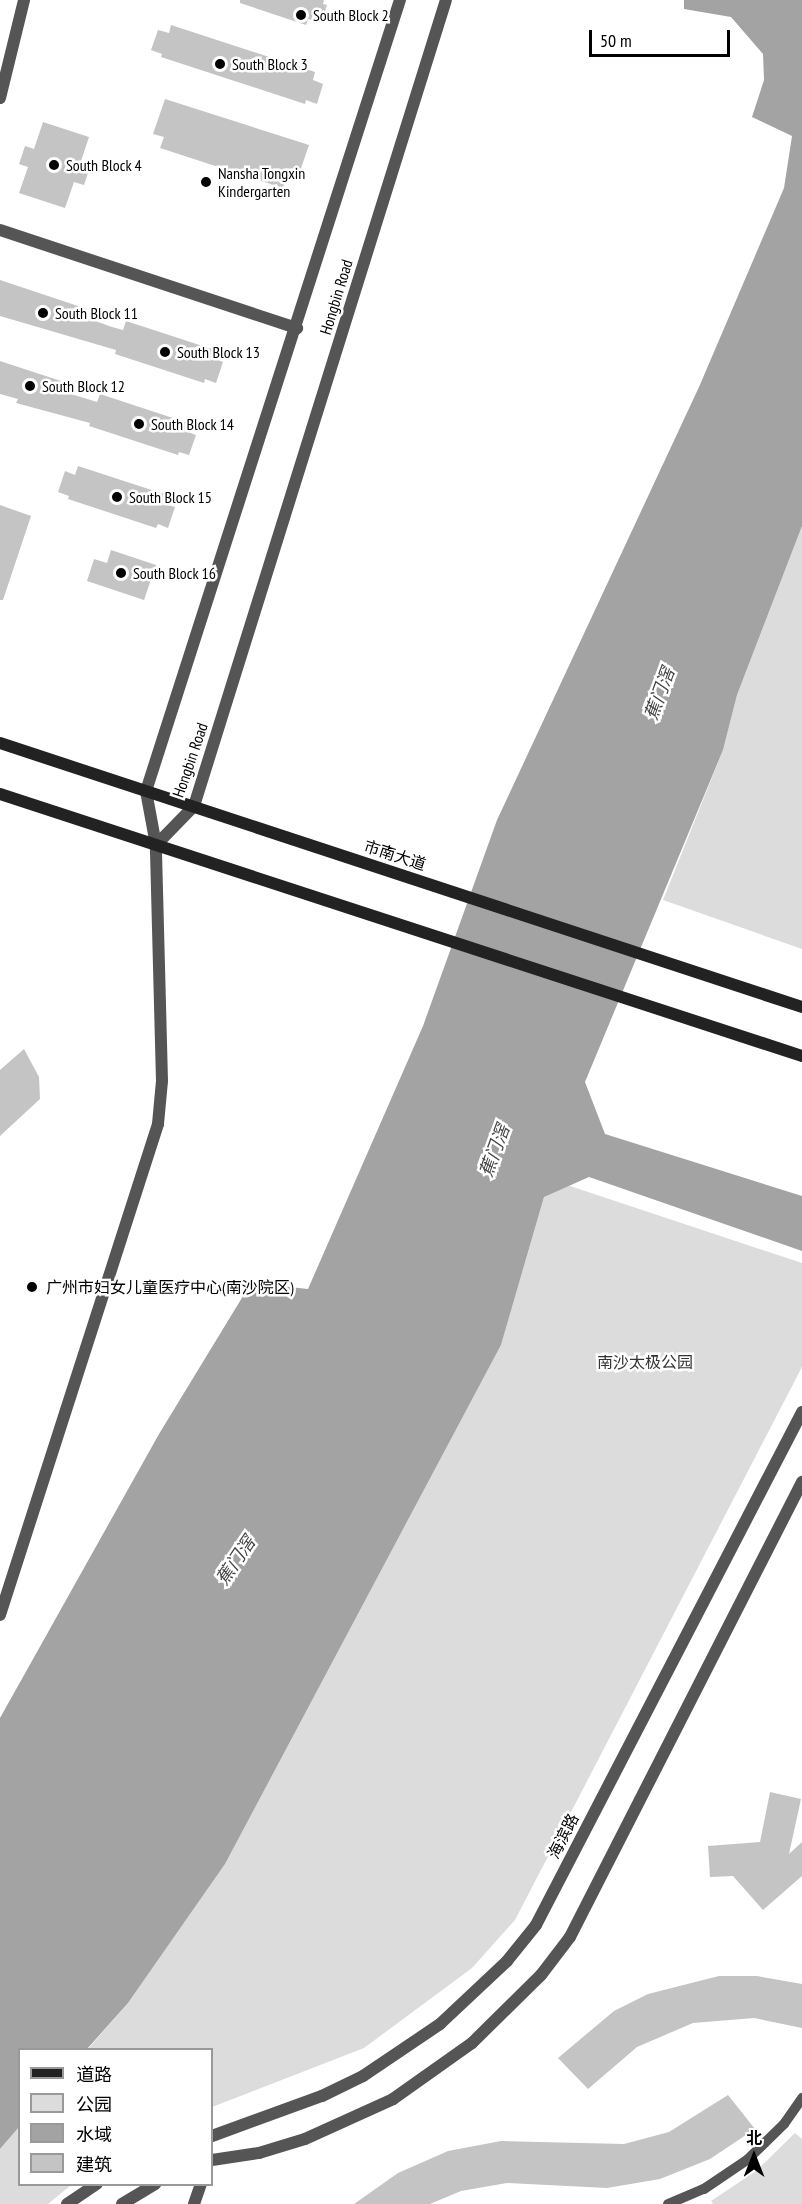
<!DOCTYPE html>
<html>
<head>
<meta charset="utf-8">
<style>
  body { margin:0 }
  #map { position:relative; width:802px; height:2204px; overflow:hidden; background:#fff; font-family:"PT Sans Narrow","Noto Sans SC",sans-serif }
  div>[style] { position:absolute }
  .green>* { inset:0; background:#dcdcdc }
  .water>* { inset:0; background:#a3a3a3 }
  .building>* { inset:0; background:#c4c4c4 }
  .service>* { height:10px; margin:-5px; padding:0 5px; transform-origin:5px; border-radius:5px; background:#555 }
  .minor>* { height:12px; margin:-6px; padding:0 6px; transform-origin:6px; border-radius:6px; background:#555 }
  .tertiary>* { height:12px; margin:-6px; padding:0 6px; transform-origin:6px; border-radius:6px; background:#555 }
  .secondary>* { height:12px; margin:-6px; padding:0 6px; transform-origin:6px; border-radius:6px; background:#222 }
  .dots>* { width:16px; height:16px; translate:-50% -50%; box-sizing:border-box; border:3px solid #fff; border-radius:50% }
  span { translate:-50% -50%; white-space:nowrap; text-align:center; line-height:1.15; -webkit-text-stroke:5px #fff; paint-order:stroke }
  .poi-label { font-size:16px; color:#000 }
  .left { translate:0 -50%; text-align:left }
  .street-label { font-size:16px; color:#000 }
  .park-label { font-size:16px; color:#333 }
  .water-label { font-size:18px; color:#444; font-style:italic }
  .legend { position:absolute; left:18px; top:2048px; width:195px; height:138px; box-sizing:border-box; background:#fff; border:2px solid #999; margin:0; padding:8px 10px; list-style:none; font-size:18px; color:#000 }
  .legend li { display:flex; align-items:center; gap:12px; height:30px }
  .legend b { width:30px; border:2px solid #999 }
  .north { position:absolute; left:724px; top:2126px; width:60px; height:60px; -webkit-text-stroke:4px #fff; paint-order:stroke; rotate:0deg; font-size:16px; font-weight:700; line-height:24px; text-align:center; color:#000 }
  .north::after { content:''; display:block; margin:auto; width:21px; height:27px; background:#000; clip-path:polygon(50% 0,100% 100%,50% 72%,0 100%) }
  .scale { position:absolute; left:589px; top:30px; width:141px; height:27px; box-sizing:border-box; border:3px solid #000; border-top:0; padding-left:8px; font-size:18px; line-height:21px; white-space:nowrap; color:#000; -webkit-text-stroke:4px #fff; paint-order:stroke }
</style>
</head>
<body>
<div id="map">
  <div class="green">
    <i style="clip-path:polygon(802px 526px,802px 949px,663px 900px,723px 750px,737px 695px)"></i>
    <i style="clip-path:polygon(561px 1183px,802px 1263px,802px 1367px,515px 1920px,472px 1968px,364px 2048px,212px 2107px,212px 2050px,87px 2050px,128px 2003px,225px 1864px,501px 1345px,544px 1197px)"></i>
    <i style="clip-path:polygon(19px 2127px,20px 2184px,71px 2185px,48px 2204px,0 2204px,0 2149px)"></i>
    <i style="clip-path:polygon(795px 2133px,802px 2139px,802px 2204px,713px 2204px,711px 2201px,756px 2171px)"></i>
  </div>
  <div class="water">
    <i style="clip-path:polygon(684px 0,802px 0,802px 526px,737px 695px,723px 750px,585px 1082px,605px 1134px,802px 1196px,802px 1251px,589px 1177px,544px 1197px,501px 1345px,225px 1864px,128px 2003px,87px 2049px,20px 2050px,19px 2127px,0 2149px,0 1718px,159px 1434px,251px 1283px,308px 1289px,423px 1026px,497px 820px,699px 387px,784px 188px,792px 136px,752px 117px,764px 80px,763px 54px,731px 17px,684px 9px)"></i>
  </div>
  <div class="building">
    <i style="clip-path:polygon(240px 0,324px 0,323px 4px,327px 5px,321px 23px,308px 19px,306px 25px,240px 3px)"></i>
    <i style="clip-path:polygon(171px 25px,315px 72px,313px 80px,323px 84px,317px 104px,306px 100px,305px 104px,161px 57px,162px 54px,151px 50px,158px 30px,169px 33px)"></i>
    <i style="clip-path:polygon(165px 99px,309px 145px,297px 180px,287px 177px,283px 188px,160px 148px,164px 137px,153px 134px)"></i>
    <i style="clip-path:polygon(43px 122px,89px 137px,80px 164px,90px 167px,84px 185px,74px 182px,65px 208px,19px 193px,28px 167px,19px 164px,25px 146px,34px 149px)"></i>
    <i style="clip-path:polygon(0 280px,87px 309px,84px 317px,112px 327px,123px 330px,126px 321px,215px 350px,212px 358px,223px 362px,216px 383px,205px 379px,204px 383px,115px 354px,116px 350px,0 316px)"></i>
    <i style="clip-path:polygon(0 361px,61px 381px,58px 390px,97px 402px,100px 394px,188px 423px,185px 431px,196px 435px,189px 455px,179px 452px,178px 455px,89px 426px,90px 423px,16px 403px,18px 399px,0 394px)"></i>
    <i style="clip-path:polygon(78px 466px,167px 495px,164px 504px,175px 507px,168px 528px,158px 524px,156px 528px,68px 499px,69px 496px,58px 492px,65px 471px,75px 475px)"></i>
    <i style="clip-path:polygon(0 505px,31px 516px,3px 600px,0 600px)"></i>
    <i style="clip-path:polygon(111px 550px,156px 565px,144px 600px,87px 581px,94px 559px,107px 563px)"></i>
    <i style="clip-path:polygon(24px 1049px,39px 1077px,40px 1099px,0 1136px,0 1070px)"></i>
    <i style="clip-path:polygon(770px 1792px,801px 1799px,789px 1854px,802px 1842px,802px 1876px,763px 1910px,733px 1876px,710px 1877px,708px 1846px,760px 1842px)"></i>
    <i style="clip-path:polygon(719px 1976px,757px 1976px,802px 1984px,802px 2028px,754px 2018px,693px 2023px,637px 2047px,588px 2089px,558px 2058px,614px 2011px,648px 1994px)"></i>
    <i style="clip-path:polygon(728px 2095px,755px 2129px,710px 2159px,660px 2179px,607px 2188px,507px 2183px,461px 2191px,430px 2204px,354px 2204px,398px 2173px,448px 2151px,501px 2141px,624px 2144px,669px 2132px)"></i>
  </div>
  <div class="service">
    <i style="left:668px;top:2204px;width:39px;rotate:-23deg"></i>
    <i style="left:704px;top:2189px;width:52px;rotate:-34deg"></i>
    <i style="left:747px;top:2160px;width:52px;rotate:-44.2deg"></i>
    <i style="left:784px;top:2124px;width:32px;rotate:-55deg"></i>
  </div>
  <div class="minor">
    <i style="left:0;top:98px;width:101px;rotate:-76.2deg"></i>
    <i style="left:0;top:230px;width:313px;rotate:18.3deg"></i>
    <i style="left:0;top:1615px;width:516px;rotate:-72.16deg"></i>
    <i style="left:158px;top:1124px;width:43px;rotate:-84.7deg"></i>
    <i style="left:162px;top:1081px;width:236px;rotate:-91.5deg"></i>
    <i style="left:194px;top:2204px;width:21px;rotate:-71deg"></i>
  </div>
  <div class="tertiary">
    <i style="left:156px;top:845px;width:54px;rotate:-45.7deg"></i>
    <i style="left:194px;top:806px;width:844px;rotate:-72.64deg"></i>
    <i style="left:156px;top:845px;width:55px;rotate:-100.5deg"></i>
    <i style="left:146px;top:791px;width:831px;rotate:-72.2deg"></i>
    <i style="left:212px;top:2136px;width:117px;rotate:-20deg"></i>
    <i style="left:322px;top:2096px;width:46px;rotate:-26deg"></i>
    <i style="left:363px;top:2076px;width:93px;rotate:-34deg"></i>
    <i style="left:440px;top:2024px;width:92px;rotate:-43.2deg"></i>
    <i style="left:507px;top:1961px;width:46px;rotate:-51.1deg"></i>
    <i style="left:536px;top:1925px;width:578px;rotate:-62.59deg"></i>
    <i style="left:212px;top:2160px;width:48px;rotate:-8.5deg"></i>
    <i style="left:259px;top:2153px;width:48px;rotate:-16.9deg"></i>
    <i style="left:305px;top:2139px;width:97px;rotate:-24.4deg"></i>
    <i style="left:393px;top:2099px;width:97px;rotate:-35.3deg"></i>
    <i style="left:472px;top:2043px;width:97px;rotate:-44.6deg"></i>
    <i style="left:541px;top:1975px;width:48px;rotate:-52.7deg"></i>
    <i style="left:570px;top:1937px;width:511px;rotate:-62.98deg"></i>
    <i style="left:67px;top:2204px;width:36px;rotate:-34deg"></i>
    <i style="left:122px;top:2204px;width:39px;rotate:-31deg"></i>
  </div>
  <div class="secondary">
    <i style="left:0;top:743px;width:844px;rotate:18.22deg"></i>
    <i style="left:0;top:794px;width:844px;rotate:18.09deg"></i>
  </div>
  <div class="dots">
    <i style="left:301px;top:15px;background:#000"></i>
    <i style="left:220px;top:64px;background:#000"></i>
    <i style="left:54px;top:165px;background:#000"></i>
    <i style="left:206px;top:182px;background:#000"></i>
    <i style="left:43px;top:313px;background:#000"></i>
    <i style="left:165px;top:352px;background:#000"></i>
    <i style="left:30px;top:386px;background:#000"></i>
    <i style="left:139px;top:424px;background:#000"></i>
    <i style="left:117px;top:497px;background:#000"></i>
    <i style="left:121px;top:573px;background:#000"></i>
    <i style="left:32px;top:1287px;background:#000"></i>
  </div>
  <div class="poi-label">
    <span class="left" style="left:313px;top:15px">South Block 2</span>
    <span class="left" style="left:232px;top:64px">South Block 3</span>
    <span class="left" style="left:66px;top:165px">South Block 4</span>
    <span class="left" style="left:218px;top:182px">Nansha Tongxin<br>Kindergarten</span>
    <span class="left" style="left:55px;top:313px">South Block 11</span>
    <span class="left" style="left:177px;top:352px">South Block 13</span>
    <span class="left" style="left:42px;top:386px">South Block 12</span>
    <span class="left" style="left:151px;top:424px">South Block 14</span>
    <span class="left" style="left:129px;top:497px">South Block 15</span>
    <span class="left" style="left:133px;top:573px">South Block 16</span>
    <span class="left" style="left:46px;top:1287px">广州市妇女儿童医疗中心(南沙院区)</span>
  </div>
  <div class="street-label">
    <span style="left:336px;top:297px;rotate:-73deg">Hongbin Road</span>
    <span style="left:190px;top:760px;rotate:-71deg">Hongbin Road</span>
    <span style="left:395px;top:855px;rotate:18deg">市南大道</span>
    <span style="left:563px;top:1836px;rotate:-63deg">海滨路</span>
  </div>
  <div class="park-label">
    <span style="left:645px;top:1362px">南沙太极公园</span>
  </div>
  <div class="water-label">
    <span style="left:660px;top:694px;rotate:-70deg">蕉门滘</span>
    <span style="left:495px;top:1151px;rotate:-70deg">蕉门滘</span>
    <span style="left:236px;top:1561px;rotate:-56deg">蕉门滘</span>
  </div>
  <ul class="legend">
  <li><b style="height:8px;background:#222"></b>道路</li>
  <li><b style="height:16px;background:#dcdcdc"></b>公园</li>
  <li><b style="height:16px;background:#a3a3a3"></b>水域</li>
  <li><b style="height:16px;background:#c4c4c4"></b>建筑</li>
  </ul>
  <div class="north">北</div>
  <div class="scale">50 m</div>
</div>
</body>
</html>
